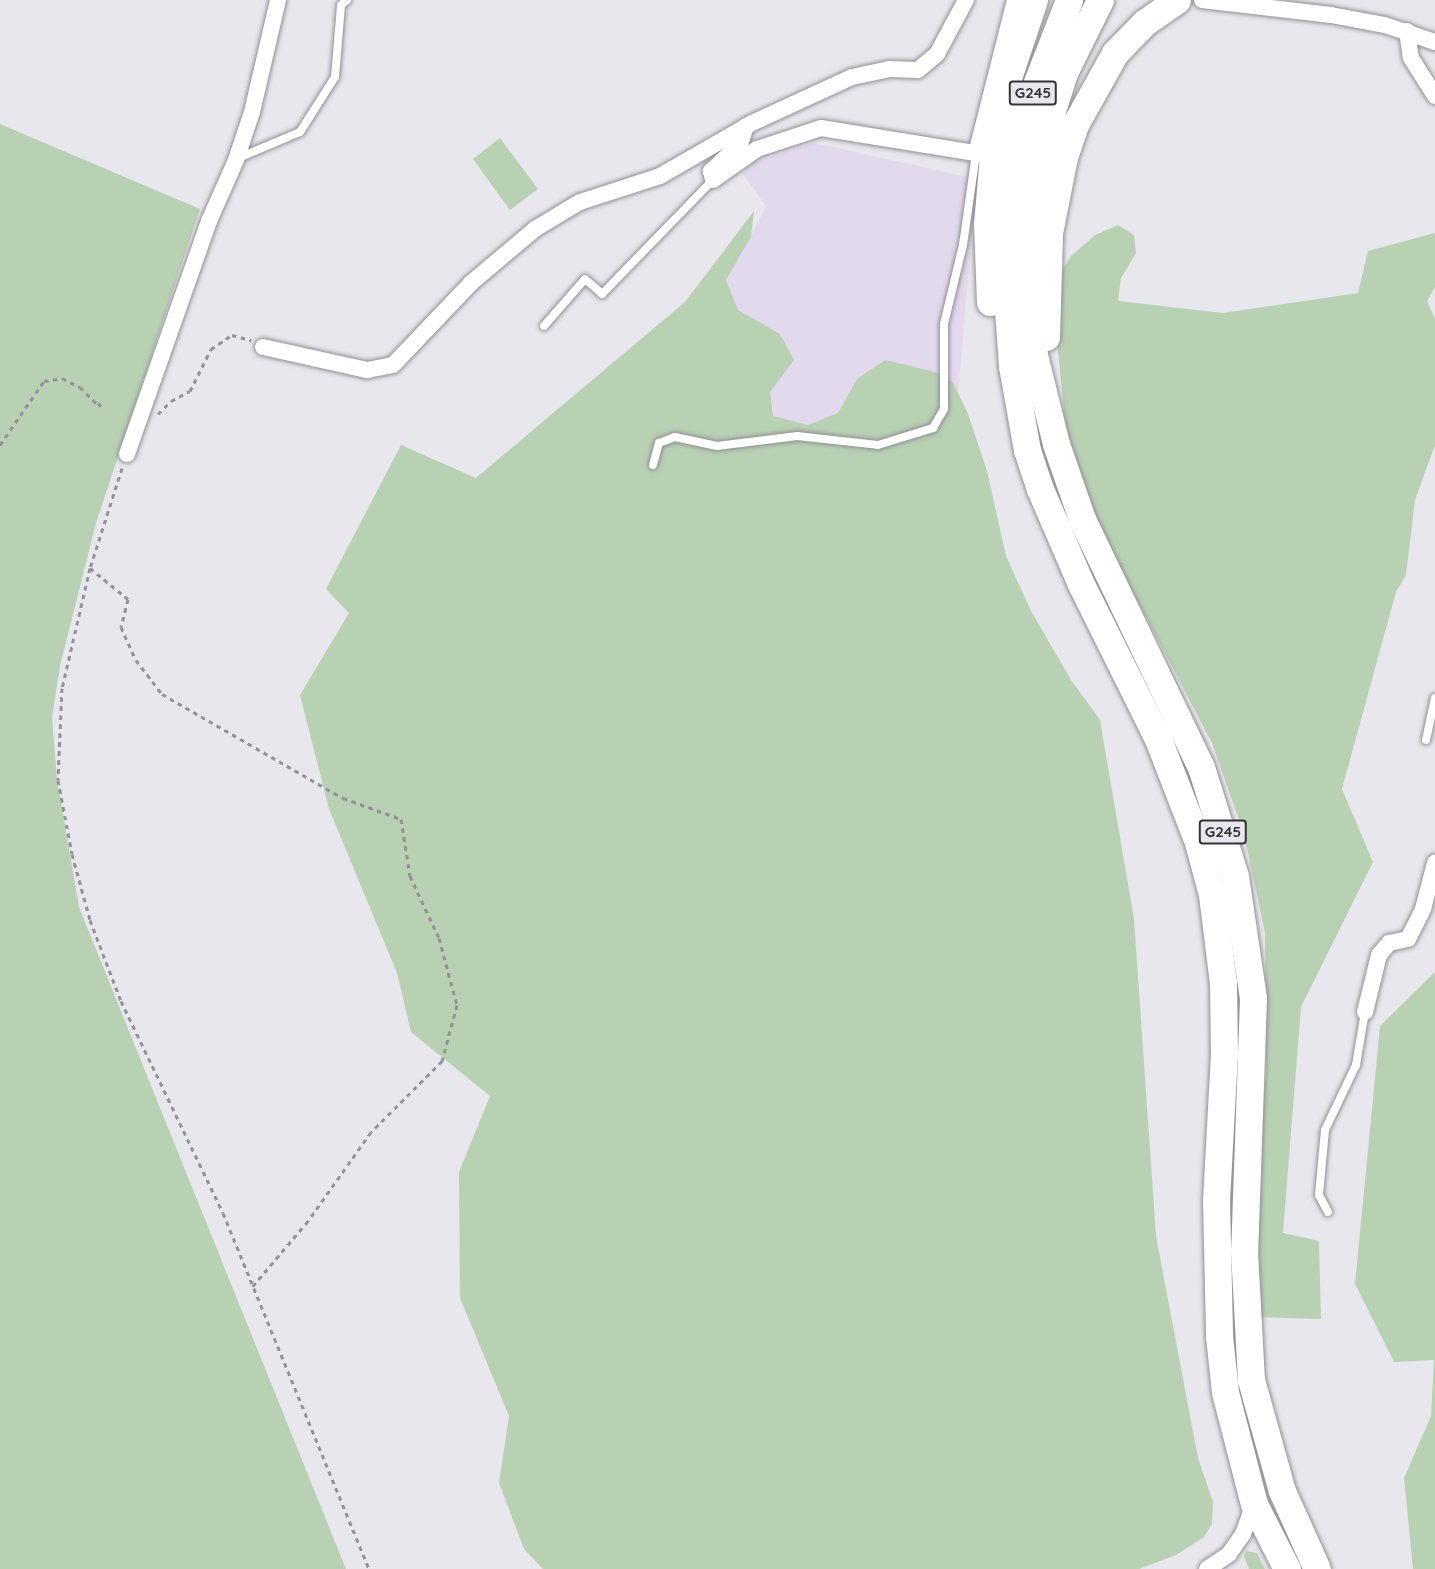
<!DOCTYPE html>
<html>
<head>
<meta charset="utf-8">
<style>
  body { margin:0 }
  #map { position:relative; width:1435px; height:1569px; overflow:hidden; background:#e7e7ed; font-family:Quicksand,sans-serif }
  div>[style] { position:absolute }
  .commercial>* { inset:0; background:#e3d9ed }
  .green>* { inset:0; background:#b8d1b3 }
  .path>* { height:3px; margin-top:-1.5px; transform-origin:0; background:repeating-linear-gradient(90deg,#929297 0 4.5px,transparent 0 9px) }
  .roads { filter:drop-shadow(0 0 2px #909095) drop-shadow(0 0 2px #909095) }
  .service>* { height:8px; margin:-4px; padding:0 4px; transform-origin:4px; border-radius:4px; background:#fff }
  .minor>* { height:16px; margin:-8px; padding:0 8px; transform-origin:8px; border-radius:8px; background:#fff }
  .trunk>* { height:27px; margin:-13.5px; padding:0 13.5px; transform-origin:13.5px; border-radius:13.5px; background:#fff }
  span { translate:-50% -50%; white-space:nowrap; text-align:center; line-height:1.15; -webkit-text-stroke:4.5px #e7e7ed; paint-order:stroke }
  .shield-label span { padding:2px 4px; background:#e7e7ed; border:2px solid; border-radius:4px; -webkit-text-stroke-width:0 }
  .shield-label { font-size:15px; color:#333335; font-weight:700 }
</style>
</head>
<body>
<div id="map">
  <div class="commercial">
    <i style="clip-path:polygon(814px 143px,977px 179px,956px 414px,901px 460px,629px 378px,740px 258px,766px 206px,742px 173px,757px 161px)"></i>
  </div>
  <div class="green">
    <i style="clip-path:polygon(0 124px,200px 209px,96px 523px,60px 666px,52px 717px,57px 779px,79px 907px,346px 1569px,0 1569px)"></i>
    <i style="clip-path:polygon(500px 138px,538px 189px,510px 210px,473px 159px)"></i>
    <i style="clip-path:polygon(754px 211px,751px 237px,726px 280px,738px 310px,780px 334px,794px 360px,770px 392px,773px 416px,808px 425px,838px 413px,857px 379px,885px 360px,935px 372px,953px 382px,968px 414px,987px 471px,1006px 556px,1031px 611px,1071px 680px,1100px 720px,1134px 919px,1156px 1236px,1198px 1458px,1213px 1502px,1212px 1524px,1204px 1537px,1176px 1555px,1139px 1569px,543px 1569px,524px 1549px,499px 1483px,509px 1416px,460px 1298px,459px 1172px,490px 1096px,411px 1032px,397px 973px,329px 809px,300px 695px,349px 613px,326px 589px,401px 445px,476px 478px,685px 302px)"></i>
    <i style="clip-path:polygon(1118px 225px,1134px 235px,1136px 253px,1121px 278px,1118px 301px,1223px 313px,1358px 293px,1368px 251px,1435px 233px,1435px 287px,1427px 301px,1435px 319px,1435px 445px,1415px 500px,1406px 575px,1396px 592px,1342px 789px,1373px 862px,1301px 1007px,1283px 1233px,1319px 1241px,1321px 1319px,1252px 1317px,1255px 1203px,1266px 1073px,1265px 933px,1244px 834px,1212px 743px,1087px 504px,1066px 432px,1057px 341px,1057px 279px,1071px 256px,1095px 235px)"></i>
    <i style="clip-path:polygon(1435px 972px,1435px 1569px,1413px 1569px,1404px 1478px,1431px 1416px,1434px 1360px,1394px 1362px,1355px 1284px,1380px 1026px)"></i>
    <i style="clip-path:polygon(1246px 1551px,1257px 1553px,1265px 1569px,1249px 1569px,1244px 1556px)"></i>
  </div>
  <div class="path">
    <i style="left:98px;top:403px;width:8px;rotate:45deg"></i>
    <i style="left:158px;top:414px;width:18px;rotate:-45deg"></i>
    <i style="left:171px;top:401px;width:21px;rotate:-28deg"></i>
    <i style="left:190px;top:391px;width:47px;rotate:-63.4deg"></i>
    <i style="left:211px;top:349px;width:25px;rotate:-34deg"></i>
    <i style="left:232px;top:335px;width:20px;rotate:15deg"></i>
    <i style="left:0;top:445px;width:78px;rotate:-55.5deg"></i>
    <i style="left:44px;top:381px;width:18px;rotate:-9deg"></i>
    <i style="left:62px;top:378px;width:20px;rotate:27deg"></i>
    <i style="left:80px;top:387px;width:27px;rotate:45deg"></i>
    <i style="left:122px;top:468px;width:105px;rotate:107.7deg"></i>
    <i style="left:90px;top:568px;width:123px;rotate:103.1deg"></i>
    <i style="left:62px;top:688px;width:92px;rotate:92.5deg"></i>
    <i style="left:58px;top:780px;width:75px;rotate:79.3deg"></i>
    <i style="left:72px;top:854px;width:68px;rotate:74.7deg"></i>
    <i style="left:90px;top:920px;width:87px;rotate:69.1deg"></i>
    <i style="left:121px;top:1001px;width:235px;rotate:64.3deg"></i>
    <i style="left:223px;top:1213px;width:385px;rotate:67.7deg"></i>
    <i style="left:90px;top:568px;width:49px;rotate:39.2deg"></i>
    <i style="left:128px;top:599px;width:29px;rotate:104deg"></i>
    <i style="left:121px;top:627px;width:36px;rotate:66deg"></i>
    <i style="left:136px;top:660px;width:43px;rotate:52.6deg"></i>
    <i style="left:162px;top:694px;width:209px;rotate:29.9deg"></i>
    <i style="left:343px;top:798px;width:62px;rotate:19.9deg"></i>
    <i style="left:401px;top:819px;width:58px;rotate:81deg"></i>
    <i style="left:410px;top:876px;width:68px;rotate:64.9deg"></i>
    <i style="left:439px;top:938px;width:69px;rotate:75deg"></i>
    <i style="left:457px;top:1005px;width:58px;rotate:105deg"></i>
    <i style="left:442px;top:1061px;width:100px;rotate:135deg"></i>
    <i style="left:371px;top:1132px;width:109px;rotate:125.3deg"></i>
    <i style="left:308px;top:1221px;width:87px;rotate:130.3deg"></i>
  </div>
  <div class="roads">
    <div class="service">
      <i style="left:236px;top:159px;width:69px;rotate:-22.9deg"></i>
      <i style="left:300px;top:132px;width:65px;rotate:-57.5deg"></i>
      <i style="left:335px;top:77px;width:72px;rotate:-85.2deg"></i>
      <i style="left:341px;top:5px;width:8px;rotate:-40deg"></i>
      <i style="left:544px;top:326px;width:62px;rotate:-48.9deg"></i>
      <i style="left:585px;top:279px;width:23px;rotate:41deg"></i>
      <i style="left:602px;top:294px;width:159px;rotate:-45.8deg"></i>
      <i style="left:653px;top:465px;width:23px;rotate:-75deg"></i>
      <i style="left:659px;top:443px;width:17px;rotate:-21deg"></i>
      <i style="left:675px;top:437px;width:43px;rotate:12.1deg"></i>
      <i style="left:717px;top:446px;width:81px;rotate:-7.1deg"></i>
      <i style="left:797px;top:436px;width:81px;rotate:6.3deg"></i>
      <i style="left:878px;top:445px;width:58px;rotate:-17.2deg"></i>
      <i style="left:933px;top:428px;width:22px;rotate:-60deg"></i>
      <i style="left:944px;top:409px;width:85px;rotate:-90deg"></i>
      <i style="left:944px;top:324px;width:81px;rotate:-76.5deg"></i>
      <i style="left:963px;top:245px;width:92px;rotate:-81.9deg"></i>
      <i style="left:1426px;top:740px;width:43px;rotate:-77.9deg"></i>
      <i style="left:1328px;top:1212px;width:19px;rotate:-118deg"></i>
      <i style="left:1319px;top:1195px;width:65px;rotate:-84.7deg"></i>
      <i style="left:1325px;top:1130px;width:72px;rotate:-64.5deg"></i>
      <i style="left:1356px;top:1065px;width:54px;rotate:-80.4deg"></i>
    </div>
    <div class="minor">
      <i style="left:1202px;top:0;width:130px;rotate:6.6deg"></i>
      <i style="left:1331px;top:15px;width:55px;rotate:10.5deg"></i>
      <i style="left:1385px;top:25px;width:53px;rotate:18.8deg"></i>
      <i style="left:1407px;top:31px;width:27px;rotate:82deg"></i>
      <i style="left:1411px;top:58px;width:45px;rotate:57.7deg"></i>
      <i style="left:746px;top:126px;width:19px;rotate:108deg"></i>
      <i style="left:740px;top:144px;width:40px;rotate:137deg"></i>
      <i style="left:711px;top:171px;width:9px;rotate:77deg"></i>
      <i style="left:713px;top:180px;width:54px;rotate:-35.2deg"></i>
      <i style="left:757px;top:149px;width:67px;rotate:-18.2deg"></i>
      <i style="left:821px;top:128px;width:174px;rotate:9.2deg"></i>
      <i style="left:976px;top:154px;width:159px;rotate:-75.8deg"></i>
      <i style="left:263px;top:347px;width:107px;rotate:12.5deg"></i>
      <i style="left:367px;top:370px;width:26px;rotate:-11deg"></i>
      <i style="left:393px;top:365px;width:113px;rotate:-46.4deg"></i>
      <i style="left:471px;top:283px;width:84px;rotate:-40.2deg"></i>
      <i style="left:535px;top:229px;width:52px;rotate:-31deg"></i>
      <i style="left:580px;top:202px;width:84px;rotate:-18deg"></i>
      <i style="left:660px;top:176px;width:106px;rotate:-29.9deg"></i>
      <i style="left:752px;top:123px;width:110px;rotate:-24.7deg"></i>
      <i style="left:852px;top:77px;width:38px;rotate:-12deg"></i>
      <i style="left:889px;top:69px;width:29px;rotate:2deg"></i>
      <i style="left:918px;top:70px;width:25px;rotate:-40deg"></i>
      <i style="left:937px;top:54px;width:61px;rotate:-61.8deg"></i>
      <i style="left:127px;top:454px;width:247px;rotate:-70.6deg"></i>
      <i style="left:209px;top:221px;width:67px;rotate:-66.1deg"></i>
      <i style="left:236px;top:160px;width:51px;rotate:-71.6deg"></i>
      <i style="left:252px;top:112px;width:115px;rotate:-76.9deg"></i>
      <i style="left:1365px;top:1012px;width:59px;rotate:-76.2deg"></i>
      <i style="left:1379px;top:955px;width:16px;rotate:-50deg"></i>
      <i style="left:1389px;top:943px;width:19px;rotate:-12deg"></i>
      <i style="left:1408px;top:939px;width:34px;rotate:-63deg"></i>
      <i style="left:1423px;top:909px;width:48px;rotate:-75.4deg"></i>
      <i style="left:1207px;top:1569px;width:27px;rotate:-34deg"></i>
      <i style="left:1229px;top:1554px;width:24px;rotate:-55deg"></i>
      <i style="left:1243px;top:1534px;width:32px;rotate:-70deg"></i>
    </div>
    <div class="trunk">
      <i style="left:1069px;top:0;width:107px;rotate:111.3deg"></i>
      <i style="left:1030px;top:100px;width:85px;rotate:101.6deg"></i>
      <i style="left:1013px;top:183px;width:99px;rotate:94deg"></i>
      <i style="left:1006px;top:282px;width:84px;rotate:85.9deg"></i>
      <i style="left:1012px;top:366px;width:85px;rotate:79.9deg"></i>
      <i style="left:1027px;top:450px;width:41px;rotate:71.6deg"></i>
      <i style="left:1040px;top:489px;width:103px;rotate:66.7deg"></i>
      <i style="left:1081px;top:584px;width:173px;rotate:63.6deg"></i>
      <i style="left:1158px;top:739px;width:110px;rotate:68.8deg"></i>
      <i style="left:1198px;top:842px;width:55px;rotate:75.2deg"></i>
      <i style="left:1212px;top:895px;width:89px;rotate:82.9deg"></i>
      <i style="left:1223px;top:983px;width:70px;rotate:89.2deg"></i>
      <i style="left:1224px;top:1053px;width:147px;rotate:93.1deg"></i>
      <i style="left:1216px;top:1200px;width:136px;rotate:88.7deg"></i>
      <i style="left:1219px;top:1336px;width:56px;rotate:83.9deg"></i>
      <i style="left:1225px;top:1392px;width:116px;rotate:75.5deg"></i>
      <i style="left:1254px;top:1504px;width:73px;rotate:63.1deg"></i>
      <i style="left:1100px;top:0;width:81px;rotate:116.3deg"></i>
      <i style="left:1064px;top:73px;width:86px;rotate:107.6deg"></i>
      <i style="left:1038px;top:155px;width:124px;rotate:95.6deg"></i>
      <i style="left:1026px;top:278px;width:77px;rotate:84.1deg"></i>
      <i style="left:1034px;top:355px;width:92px;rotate:76.1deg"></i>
      <i style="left:1056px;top:444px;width:79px;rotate:70.9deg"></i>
      <i style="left:1082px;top:519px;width:275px;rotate:64.4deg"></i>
      <i style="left:1201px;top:767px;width:114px;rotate:72.7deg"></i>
      <i style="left:1235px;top:876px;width:123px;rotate:81.6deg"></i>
      <i style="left:1253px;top:998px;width:253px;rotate:92deg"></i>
      <i style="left:1244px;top:1251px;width:129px;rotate:86.9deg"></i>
      <i style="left:1251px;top:1380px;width:115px;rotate:74.4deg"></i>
      <i style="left:1282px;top:1491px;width:85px;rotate:65.8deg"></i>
      <i style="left:990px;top:302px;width:78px;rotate:-92.2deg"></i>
      <i style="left:987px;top:224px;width:68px;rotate:-85deg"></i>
      <i style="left:993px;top:156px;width:79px;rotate:-79.1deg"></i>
      <i style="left:1008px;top:78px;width:82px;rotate:-71.6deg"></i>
      <i style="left:1046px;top:337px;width:104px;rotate:-88.3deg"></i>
      <i style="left:1049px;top:233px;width:77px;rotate:-78.8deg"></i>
      <i style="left:1064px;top:157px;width:36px;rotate:-71deg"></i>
      <i style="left:1076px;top:123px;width:80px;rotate:-60.9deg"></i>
      <i style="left:1115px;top:53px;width:42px;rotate:-46deg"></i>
      <i style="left:1144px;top:23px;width:40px;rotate:-34.9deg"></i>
    </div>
  </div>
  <div class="shield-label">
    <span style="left:1033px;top:93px">G245</span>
    <span style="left:1223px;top:832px">G245</span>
  </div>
</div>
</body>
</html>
